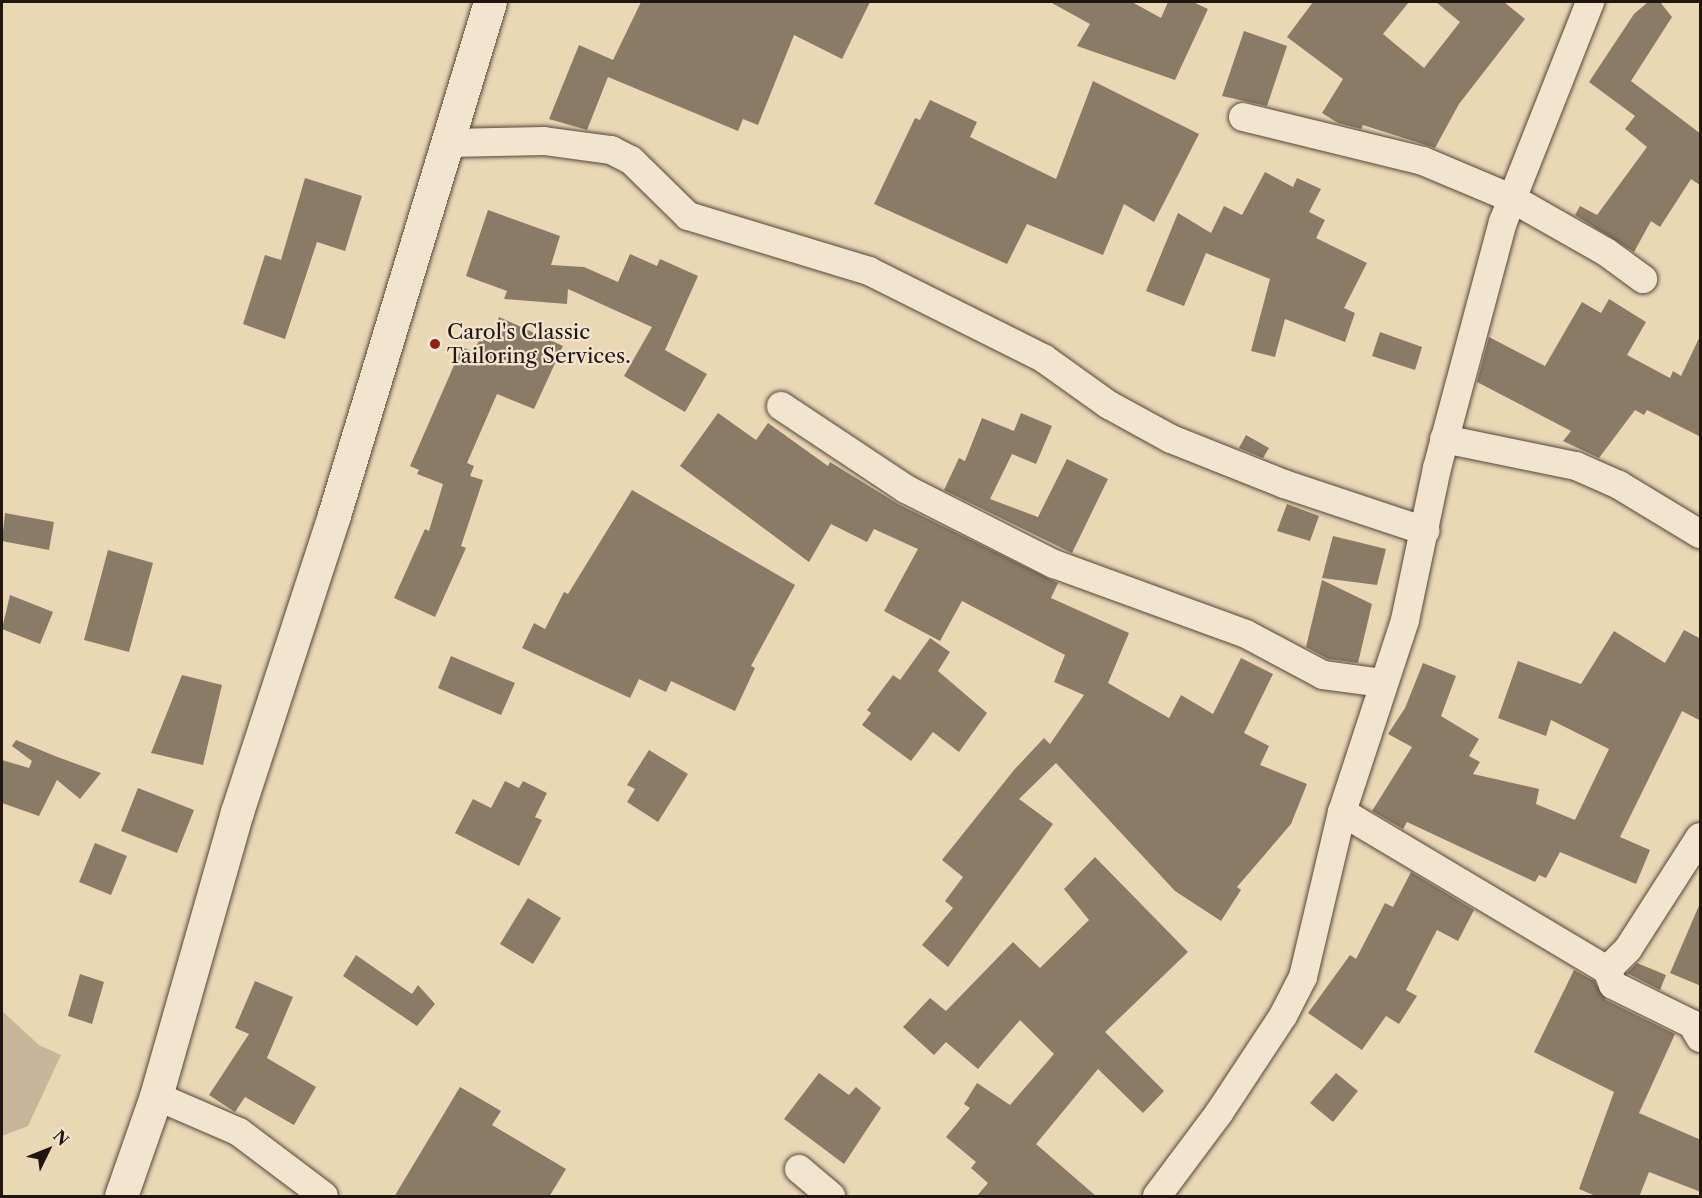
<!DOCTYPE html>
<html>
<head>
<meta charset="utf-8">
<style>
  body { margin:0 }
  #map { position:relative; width:1702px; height:1198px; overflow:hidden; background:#ead7b6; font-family:"Libre Caslon Text",serif }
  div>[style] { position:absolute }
  .green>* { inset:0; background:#c8b69a }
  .building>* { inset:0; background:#8a7b66 }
  .roads { filter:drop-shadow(0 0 2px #54473a) drop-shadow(0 0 2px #54473a) }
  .minor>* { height:28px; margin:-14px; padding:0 14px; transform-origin:14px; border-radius:14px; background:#f1e5d0 }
  .tertiary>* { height:33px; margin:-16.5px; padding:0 16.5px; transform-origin:16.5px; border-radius:16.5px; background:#f1e5d0 }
  .dots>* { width:16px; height:16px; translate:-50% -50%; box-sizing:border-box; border:3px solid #f1e5d0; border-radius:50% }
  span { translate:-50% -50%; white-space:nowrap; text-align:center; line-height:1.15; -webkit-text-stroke:4.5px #f1e5d0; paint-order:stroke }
  .poi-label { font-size:21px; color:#221710 }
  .left { translate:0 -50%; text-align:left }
  .frame { position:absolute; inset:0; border:3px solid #221710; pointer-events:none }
  .north { position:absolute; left:18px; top:1120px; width:60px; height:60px; -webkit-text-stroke:4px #f1e5d0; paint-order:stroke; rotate:47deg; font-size:16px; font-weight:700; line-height:24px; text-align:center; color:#221710 }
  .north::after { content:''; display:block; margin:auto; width:21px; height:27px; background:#221710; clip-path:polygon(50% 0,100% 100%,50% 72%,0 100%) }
</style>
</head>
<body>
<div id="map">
  <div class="green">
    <i style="clip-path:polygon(2px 1011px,39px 1045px,61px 1055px,28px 1126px,2px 1136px)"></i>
  </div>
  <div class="building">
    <i style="clip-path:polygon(641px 2px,870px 2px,842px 59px,794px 35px,758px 125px,743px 119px,738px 131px,608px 77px,587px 130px,549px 119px,579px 45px,613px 60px)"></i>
    <i style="clip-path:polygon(1050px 2px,1132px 2px,1161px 18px,1168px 2px,1193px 2px,1208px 9px,1175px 80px,1077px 46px,1090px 24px)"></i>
    <i style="clip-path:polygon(1313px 2px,1409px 2px,1383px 34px,1424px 68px,1460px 22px,1436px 2px,1504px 2px,1525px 19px,1459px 104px,1435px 148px,1363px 125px,1361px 129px,1338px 123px,1322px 113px,1343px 79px,1287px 37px)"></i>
    <i style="clip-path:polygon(1648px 2px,1660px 2px,1672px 17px,1631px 81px,1701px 134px,1701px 186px,1691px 179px,1660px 227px,1651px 221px,1634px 252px,1575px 215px,1580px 206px,1597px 215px,1647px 147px,1625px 129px,1635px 116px,1589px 82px,1634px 14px)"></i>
    <i style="clip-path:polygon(1244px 31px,1287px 46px,1267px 106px,1222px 96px)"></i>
    <i style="clip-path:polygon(1093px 81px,1199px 134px,1154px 222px,1124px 204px,1103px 255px,1027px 224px,1007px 264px,874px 204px,915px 118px,920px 120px,930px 100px,977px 122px,970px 137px,1056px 179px)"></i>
    <i style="clip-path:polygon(1265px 172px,1293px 187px,1297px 178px,1321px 189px,1309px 212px,1325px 220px,1316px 238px,1367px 263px,1344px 308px,1355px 313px,1345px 342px,1285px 319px,1275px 357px,1251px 351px,1270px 279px,1206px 253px,1184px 306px,1146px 291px,1178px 213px,1211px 233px,1224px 206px,1242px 215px)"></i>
    <i style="clip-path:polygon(305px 178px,362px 196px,345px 251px,317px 242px,285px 339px,243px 324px,265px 255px,281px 260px)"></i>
    <i style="clip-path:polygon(488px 210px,560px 236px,551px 265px,584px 267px,618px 282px,630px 254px,657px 266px,660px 259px,698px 276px,665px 350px,707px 374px,685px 412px,624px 376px,652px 327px,568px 289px,567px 304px,504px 299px,507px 291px,466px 276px)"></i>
    <i style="clip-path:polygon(1609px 299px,1646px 322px,1627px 355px,1670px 378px,1673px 371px,1681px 376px,1701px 334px,1701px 437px,1647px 410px,1644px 415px,1635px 410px,1599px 458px,1563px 441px,1571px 431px,1477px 382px,1489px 337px,1545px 366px,1582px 302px,1601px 313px)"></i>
    <i style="clip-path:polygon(499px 317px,563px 346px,534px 409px,497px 394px,467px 463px,474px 466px,470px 476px,483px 480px,461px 546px,466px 548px,435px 617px,394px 598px,425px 529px,429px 531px,443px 484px,417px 474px,419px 470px,410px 466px,462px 347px,474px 352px,480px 338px,491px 343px)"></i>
    <i style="clip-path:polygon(1380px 332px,1422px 347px,1415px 370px,1372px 356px)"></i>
    <i style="clip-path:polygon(718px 413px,756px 440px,768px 423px,828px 466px,830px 462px,898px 504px,1058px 583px,1051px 598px,1129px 633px,1108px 683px,1169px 718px,1181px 695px,1213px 714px,1241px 658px,1273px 674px,1244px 733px,1269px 746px,1260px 765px,1307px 784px,1291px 824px,1237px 887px,1241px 890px,1221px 921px,1175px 891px,1056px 763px,1019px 799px,1053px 824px,948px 967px,922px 945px,953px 908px,945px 901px,963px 877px,942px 860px,1014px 770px,1044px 738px,1050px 744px,1084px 695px,1054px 682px,1065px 655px,962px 601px,940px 641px,884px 611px,918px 549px,874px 529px,867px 542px,831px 524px,809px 562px,680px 466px)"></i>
    <i style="clip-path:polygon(1021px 413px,1052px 426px,1036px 464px,1012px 454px,990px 499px,1038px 517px,1067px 459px,1108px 479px,1072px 553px,944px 490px,959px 458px,965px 461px,982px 418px,1014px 431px)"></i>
    <i style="clip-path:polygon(1246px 435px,1269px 448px,1263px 458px,1239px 448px)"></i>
    <i style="clip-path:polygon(632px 490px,795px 585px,751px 666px,755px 668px,735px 711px,671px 681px,666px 692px,639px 679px,630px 698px,522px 648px,534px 623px,545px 629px,564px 592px,568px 594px)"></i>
    <i style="clip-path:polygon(1287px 504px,1319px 516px,1310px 541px,1277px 531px)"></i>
    <i style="clip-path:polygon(5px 513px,54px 522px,49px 550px,2px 541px)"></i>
    <i style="clip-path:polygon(1333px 536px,1386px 549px,1377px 585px,1322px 578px)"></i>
    <i style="clip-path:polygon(108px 550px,153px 563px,129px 652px,84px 640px)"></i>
    <i style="clip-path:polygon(1322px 580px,1372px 604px,1358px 663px,1328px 659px,1306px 647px)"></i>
    <i style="clip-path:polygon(10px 595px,53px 612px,40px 644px,2px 629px)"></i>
    <i style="clip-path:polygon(1684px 630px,1701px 639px,1701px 721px,1682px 711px,1620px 837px,1650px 850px,1636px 884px,1560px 852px,1546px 878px,1539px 875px,1535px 882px,1407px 822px,1403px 829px,1372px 811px,1412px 747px,1388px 734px,1405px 708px,1423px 663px,1456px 676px,1441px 716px,1479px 739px,1469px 756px,1480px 762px,1473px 774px,1539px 789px,1536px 804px,1575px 820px,1609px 749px,1551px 720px,1546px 736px,1498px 718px,1518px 661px,1581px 684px,1614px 631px,1665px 663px)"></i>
    <i style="clip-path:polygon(930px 638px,950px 652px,938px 671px,987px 713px,959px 752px,933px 732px,911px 761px,862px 725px,871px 713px,867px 710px,893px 675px,900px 680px)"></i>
    <i style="clip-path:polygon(451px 656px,515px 683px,501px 715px,438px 688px)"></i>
    <i style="clip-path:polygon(182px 675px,222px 685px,203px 765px,151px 753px)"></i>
    <i style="clip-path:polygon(16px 740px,55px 756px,101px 773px,80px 799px,57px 780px,39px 816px,2px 803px,2px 760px,29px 768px,32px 761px,12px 746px)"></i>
    <i style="clip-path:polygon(649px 750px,688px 774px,658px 822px,627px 802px,635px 789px,627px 785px)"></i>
    <i style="clip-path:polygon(505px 781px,519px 788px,523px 781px,547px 793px,535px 817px,542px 820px,519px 866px,455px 833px,473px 799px,491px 808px)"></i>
    <i style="clip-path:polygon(138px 788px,194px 810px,177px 853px,121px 831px)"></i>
    <i style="clip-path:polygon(95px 843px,127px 856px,111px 895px,79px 882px)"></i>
    <i style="clip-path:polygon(1095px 857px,1188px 952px,1105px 1032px,1164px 1091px,1143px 1113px,1098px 1069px,1036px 1144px,1097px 1197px,976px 1197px,988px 1183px,971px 1168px,976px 1162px,946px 1137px,970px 1108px,964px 1104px,977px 1083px,1010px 1105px,1054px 1054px,1020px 1020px,978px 1069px,946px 1042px,934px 1055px,903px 1027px,930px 998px,946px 1011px,1013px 942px,1040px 968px,1089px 920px,1064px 889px)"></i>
    <i style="clip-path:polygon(1411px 872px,1474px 910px,1458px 941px,1437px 930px,1406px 990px,1417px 996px,1399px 1024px,1386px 1016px,1362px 1050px,1308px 1013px,1350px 955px,1356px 959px,1385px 903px,1393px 907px)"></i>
    <i style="clip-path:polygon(528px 898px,561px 918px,533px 964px,500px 944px)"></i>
    <i style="clip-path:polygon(1701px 901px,1701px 986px,1670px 973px)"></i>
    <i style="clip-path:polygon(356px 955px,412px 994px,418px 985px,435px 1004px,417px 1026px,343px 976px)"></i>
    <i style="clip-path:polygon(1637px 963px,1666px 975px,1660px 990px,1627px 973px)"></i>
    <i style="clip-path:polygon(1574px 970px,1594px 981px,1606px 1000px,1675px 1034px,1639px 1113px,1701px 1140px,1701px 1192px,1649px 1172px,1639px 1197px,1598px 1197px,1579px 1189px,1614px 1092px,1534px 1052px)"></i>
    <i style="clip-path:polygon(80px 974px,104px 982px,92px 1024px,68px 1016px)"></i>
    <i style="clip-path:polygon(255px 981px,293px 997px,267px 1058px,316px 1087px,294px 1125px,245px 1097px,235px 1112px,209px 1095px,249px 1034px,235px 1028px)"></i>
    <i style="clip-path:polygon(819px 1073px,849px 1095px,856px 1087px,881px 1108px,844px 1164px,784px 1119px)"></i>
    <i style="clip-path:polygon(1336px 1073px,1358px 1091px,1333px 1122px,1310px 1103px)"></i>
    <i style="clip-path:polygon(460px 1087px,501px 1111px,492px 1125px,566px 1169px,549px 1197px,394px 1197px)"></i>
  </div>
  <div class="roads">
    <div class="minor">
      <i style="left:1243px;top:117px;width:185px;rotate:13.7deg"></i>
      <i style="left:1423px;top:161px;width:95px;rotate:22.8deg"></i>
      <i style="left:1511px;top:198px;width:109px;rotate:29.6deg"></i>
      <i style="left:1606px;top:252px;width:46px;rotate:36.1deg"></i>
      <i style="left:448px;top:143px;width:96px;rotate:-1.2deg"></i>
      <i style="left:544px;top:141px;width:68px;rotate:7.7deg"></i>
      <i style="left:611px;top:150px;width:22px;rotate:27deg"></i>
      <i style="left:631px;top:160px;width:80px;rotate:44.5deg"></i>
      <i style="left:688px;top:216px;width:189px;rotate:16.9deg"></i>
      <i style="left:869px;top:271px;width:195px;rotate:26.6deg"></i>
      <i style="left:1043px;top:358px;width:81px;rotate:35.5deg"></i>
      <i style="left:1109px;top:405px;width:71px;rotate:28.7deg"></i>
      <i style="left:1171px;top:439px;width:122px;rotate:21.7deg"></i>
      <i style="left:1284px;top:484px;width:149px;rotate:18.4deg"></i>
      <i style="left:781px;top:406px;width:150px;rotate:33.6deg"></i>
      <i style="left:906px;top:489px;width:166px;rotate:26.9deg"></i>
      <i style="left:1054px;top:564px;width:204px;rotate:20deg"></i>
      <i style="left:1246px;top:634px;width:87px;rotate:28deg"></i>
      <i style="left:1323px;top:675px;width:61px;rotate:7.6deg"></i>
      <i style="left:1444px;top:439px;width:135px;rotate:11.6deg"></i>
      <i style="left:1576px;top:466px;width:47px;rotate:23.8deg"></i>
      <i style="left:1619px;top:485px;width:95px;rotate:31.2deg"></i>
      <i style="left:1342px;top:812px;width:309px;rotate:30.8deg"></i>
      <i style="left:1607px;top:970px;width:16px;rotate:68deg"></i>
      <i style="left:1613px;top:985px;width:88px;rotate:26.3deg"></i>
      <i style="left:1692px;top:1024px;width:16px;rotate:60deg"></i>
      <i style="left:1607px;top:970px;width:30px;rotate:-45deg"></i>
      <i style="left:1628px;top:949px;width:133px;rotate:-57.3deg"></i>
      <i style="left:156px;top:1096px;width:90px;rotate:23.4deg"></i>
      <i style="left:239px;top:1132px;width:106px;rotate:37deg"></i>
      <i style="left:799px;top:1169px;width:42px;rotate:40.2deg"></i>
      <i style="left:1157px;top:1196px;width:104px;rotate:-53.2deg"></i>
      <i style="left:1219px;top:1113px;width:116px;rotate:-56.6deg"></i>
      <i style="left:1283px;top:1016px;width:44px;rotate:-62.9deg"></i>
      <i style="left:1303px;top:977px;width:170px;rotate:-76.7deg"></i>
      <i style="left:1342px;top:812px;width:202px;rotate:-71.8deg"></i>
      <i style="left:1405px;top:620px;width:155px;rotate:-78.1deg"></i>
      <i style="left:1437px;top:468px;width:255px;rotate:-75deg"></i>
      <i style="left:1503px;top:222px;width:237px;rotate:-68.4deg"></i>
    </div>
    <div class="tertiary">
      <i style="left:121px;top:1196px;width:106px;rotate:-70.7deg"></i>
      <i style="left:156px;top:1096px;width:295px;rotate:-74.1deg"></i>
      <i style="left:237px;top:812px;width:312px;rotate:-71.9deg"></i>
      <i style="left:334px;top:515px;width:536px;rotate:-73.09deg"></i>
    </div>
  </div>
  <div class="dots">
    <i style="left:435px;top:344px;background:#8f2418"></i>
  </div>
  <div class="poi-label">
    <span class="left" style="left:447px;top:344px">Carol's Classic<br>Tailoring Services.</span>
  </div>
  <div class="frame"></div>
  <div class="north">N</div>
</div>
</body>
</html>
